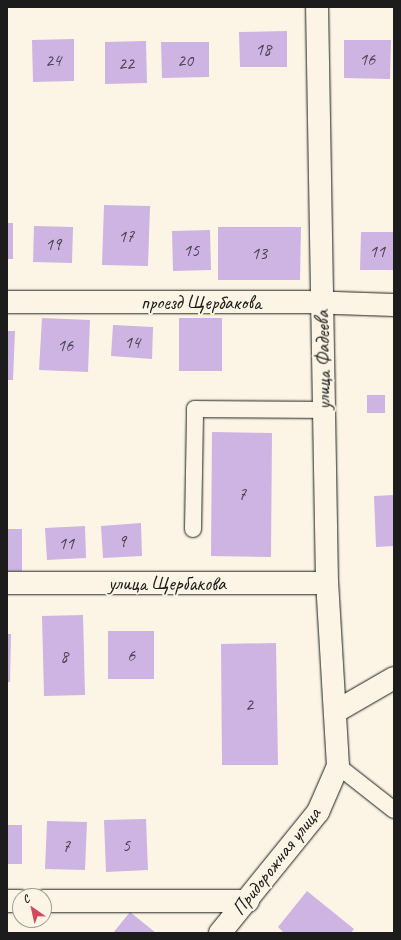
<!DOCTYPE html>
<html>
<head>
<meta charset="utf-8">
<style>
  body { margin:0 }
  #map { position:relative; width:401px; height:940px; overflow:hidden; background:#fcf5e5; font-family:Caveat,sans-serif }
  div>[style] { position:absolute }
  .building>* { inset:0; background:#cdb4e3 }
  .roads { filter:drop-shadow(0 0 1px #1c1c1c) drop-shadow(0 0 1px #1c1c1c) }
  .lane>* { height:16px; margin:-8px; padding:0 8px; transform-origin:8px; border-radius:8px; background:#fcf5e5 }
  .street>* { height:22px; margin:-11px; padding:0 11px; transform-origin:11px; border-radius:11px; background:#fcf5e5 }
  span { translate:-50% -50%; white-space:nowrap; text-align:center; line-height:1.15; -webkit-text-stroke:4px #fcf5e5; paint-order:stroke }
  .number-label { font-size:18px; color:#48424e }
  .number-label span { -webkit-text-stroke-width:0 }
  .street-label { font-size:20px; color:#1c1c1c }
  .frame { position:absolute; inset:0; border:8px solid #1c1c1c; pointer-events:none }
  .north { position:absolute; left:12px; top:888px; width:40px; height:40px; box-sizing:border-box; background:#fcf5e5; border:1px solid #a29e95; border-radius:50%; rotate:326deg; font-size:11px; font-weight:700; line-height:16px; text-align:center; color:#1c1c1c }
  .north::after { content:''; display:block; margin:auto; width:14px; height:18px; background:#d1495b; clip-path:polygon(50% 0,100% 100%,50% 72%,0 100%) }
</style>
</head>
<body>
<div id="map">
  <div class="building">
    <i style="clip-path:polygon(287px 31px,287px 67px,240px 67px,239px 32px)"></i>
    <i style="clip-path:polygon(74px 39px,74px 81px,33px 82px,32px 40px)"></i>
    <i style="clip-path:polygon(344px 40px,391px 40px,390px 79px,344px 78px)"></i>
    <i style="clip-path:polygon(146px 41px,147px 83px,105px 84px,105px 42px)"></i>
    <i style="clip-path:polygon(161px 42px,209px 42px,209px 77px,162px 78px)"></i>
    <i style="clip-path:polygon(104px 205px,150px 206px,148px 266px,102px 265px)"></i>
    <i style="clip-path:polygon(7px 223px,13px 223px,13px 259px,7px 259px)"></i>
    <i style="clip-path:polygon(34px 226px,73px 227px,72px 263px,33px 262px)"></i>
    <i style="clip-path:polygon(218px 227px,301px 227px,300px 280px,218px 280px)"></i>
    <i style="clip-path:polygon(210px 230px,211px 270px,173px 271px,172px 231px)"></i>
    <i style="clip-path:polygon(361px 232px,394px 232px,394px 270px,360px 270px)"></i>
    <i style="clip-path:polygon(42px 318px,90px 320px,88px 372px,39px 370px)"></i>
    <i style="clip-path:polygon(179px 318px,222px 318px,222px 371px,179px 371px)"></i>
    <i style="clip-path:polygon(113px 325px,153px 327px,152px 359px,111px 356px)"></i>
    <i style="clip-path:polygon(7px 331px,15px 331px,13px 380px,7px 380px)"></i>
    <i style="clip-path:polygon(367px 395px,385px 395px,385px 413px,367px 413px)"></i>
    <i style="clip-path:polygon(212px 432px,272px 433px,271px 557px,211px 556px)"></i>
    <i style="clip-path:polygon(394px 495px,394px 546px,376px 547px,374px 496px)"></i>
    <i style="clip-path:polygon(141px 523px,142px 556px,103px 558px,101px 526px)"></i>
    <i style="clip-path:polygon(85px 526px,86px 558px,47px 560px,45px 528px)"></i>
    <i style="clip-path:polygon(7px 529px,22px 529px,22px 571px,7px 571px)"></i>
    <i style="clip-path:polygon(83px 615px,85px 695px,44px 696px,42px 616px)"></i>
    <i style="clip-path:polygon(108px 631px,154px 631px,154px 679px,108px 679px)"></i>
    <i style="clip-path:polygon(7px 634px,11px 634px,10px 682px,7px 682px)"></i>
    <i style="clip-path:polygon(276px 643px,278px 765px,222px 765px,221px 644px)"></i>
    <i style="clip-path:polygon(146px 819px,148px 870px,106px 872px,104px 820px)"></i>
    <i style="clip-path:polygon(47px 821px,87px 822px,85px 870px,45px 869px)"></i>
    <i style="clip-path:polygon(7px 825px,22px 825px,22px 864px,7px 864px)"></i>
    <i style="clip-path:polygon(307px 891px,354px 929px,351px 933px,284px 933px,278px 927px)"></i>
    <i style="clip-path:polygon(130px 912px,156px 933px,113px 933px)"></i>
  </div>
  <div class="roads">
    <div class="lane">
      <i style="left:193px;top:529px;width:120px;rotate:-89deg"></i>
      <i style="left:195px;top:409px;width:129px;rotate:0.4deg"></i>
      <i style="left:338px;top:766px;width:71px;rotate:38.2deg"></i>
    </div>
    <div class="street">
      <i style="left:7px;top:302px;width:300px"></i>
      <i style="left:307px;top:302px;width:87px;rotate:2deg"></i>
      <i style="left:7px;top:583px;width:320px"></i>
      <i style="left:335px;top:712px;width:68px;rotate:-30deg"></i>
      <i style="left:7px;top:901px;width:13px"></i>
      <i style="left:44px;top:901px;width:204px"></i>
      <i style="left:220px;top:933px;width:156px;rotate:-51deg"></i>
      <i style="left:318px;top:812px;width:50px;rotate:-66.5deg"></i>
      <i style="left:338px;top:766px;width:183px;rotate:-93.4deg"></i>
      <i style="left:327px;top:583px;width:576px;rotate:-90.99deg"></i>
    </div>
  </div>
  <div class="number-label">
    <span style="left:263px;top:49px">18</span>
    <span style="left:367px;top:59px">16</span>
    <span style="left:53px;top:60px">24</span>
    <span style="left:185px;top:60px">20</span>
    <span style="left:126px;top:63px">22</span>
    <span style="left:126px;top:236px">17</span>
    <span style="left:53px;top:244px">19</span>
    <span style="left:191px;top:250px">15</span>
    <span style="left:377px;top:251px">11</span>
    <span style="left:259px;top:253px">13</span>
    <span style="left:132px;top:342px">14</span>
    <span style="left:65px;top:345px">16</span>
    <span style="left:242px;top:494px">7</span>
    <span style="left:122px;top:541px">9</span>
    <span style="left:66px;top:543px">11</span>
    <span style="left:131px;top:655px">6</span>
    <span style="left:64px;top:656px">8</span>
    <span style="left:249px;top:704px">2</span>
    <span style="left:126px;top:845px">5</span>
    <span style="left:66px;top:846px">7</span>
  </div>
  <div class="street-label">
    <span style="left:201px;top:302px">проезд Щербакова</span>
    <span style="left:323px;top:360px;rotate:-91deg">улица Фадеева</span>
    <span style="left:167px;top:583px">улица Щербакова</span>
    <span style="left:276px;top:861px;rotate:-52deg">Придорожная улица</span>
  </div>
  <div class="frame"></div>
  <div class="north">С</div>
</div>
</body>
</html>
